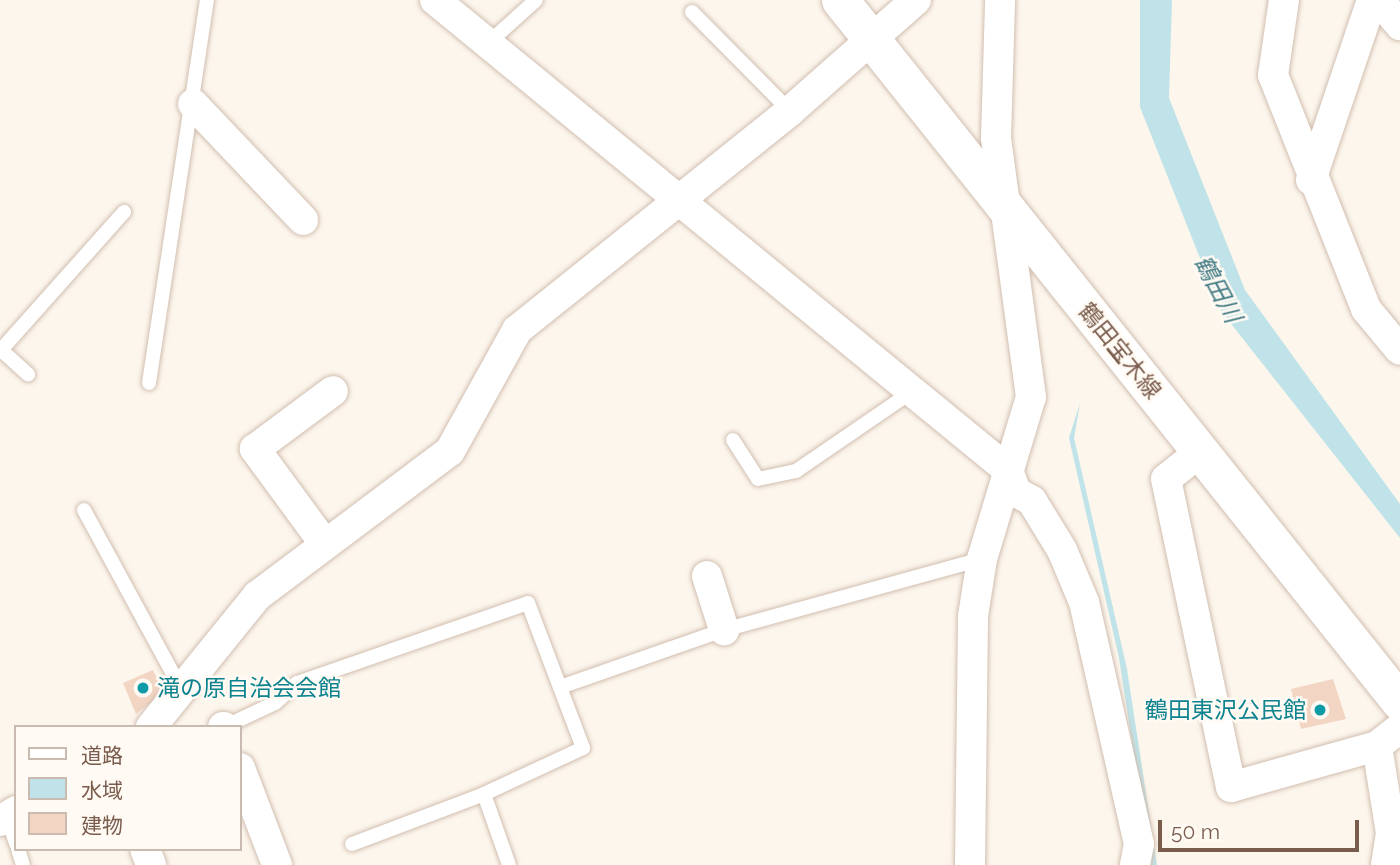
<!DOCTYPE html>
<html>
<head>
<meta charset="utf-8">
<style>
  body { margin:0 }
  #map { position:relative; width:1400px; height:865px; overflow:hidden; background:#fdf6ec; font-family:Raleway,"Noto Sans JP",sans-serif }
  div>[style] { position:absolute }
  .water>* { inset:0; background:#bfe3e8 }
  .building>* { inset:0; background:#f3d5c3 }
  .roads { filter:drop-shadow(0 0 2px #d1beb0) drop-shadow(0 0 2px #d1beb0) }
  .service>* { height:14px; margin:-7px; padding:0 7px; transform-origin:7px; border-radius:7px; background:#fff }
  .minor>* { height:30px; margin:-15px; padding:0 15px; transform-origin:15px; border-radius:15px; background:#fff }
  .tertiary>* { height:37px; margin:-18.5px; padding:0 18.5px; transform-origin:18.5px; border-radius:18.5px; background:#fff }
  .dots>* { width:19px; height:19px; translate:-50% -50%; box-sizing:border-box; border:4px solid #fffaf3; border-radius:50% }
  span { translate:-50% -50%; white-space:nowrap; text-align:center; line-height:1.15; -webkit-text-stroke:5px #fffaf3; paint-order:stroke }
  .street-label { font-size:23px; color:#7a5c4d }
  .culture-label { font-size:23px; color:#0d838f }
  .left { translate:0 -50%; text-align:left }
  .right { translate:-100% -50%; text-align:right }
  .water-label { font-size:24px; color:#437c86; font-style:italic }
  .legend { position:absolute; left:14px; top:725px; width:228px; height:126px; box-sizing:border-box; background:#fffaf3; border:2px solid #cabbb1; margin:0; padding:9px 12px; list-style:none; font-size:21px; color:#7a5c4d }
  .legend li { display:flex; align-items:center; gap:14px; height:35px }
  .legend b { width:35px; border:2px solid #cabbb1 }
  .scale { position:absolute; left:1158px; top:820px; width:201px; height:32px; box-sizing:border-box; border:4px solid #7a5c4d; border-top:0; padding-left:9px; font-size:21px; line-height:24px; white-space:nowrap; color:#7a5c4d; -webkit-text-stroke:5px #fffaf3; paint-order:stroke }
</style>
</head>
<body>
<div id="map">
  <div class="water">
    <i style="clip-path:polygon(1140px 0,1172px 0,1169px 98px,1245px 290px,1400px 504px,1400px 538px,1221px 311px,1140px 107px)"></i>
    <i style="clip-path:polygon(1080px 403px,1074px 438px,1127px 669px,1157px 865px,1151px 865px,1119px 658px,1069px 438px)"></i>
  </div>
  <div class="building">
    <i style="clip-path:polygon(153px 670px,164px 692px,136px 714px,123px 683px)"></i>
    <i style="clip-path:polygon(1333px 679px,1346px 719px,1301px 729px,1291px 689px)"></i>
  </div>
  <div class="roads">
    <div class="service">
      <i style="left:692px;top:12px;width:139px;rotate:45.3deg"></i>
      <i style="left:486px;top:45px;width:67px;rotate:-42deg"></i>
      <i style="left:0;top:349px;width:38px;rotate:42deg"></i>
      <i style="left:1px;top:350px;width:185px;rotate:-48.3deg"></i>
      <i style="left:149px;top:383px;width:387px;rotate:-81.4deg"></i>
      <i style="left:733px;top:440px;width:46px;rotate:57.3deg"></i>
      <i style="left:758px;top:479px;width:39px;rotate:-12deg"></i>
      <i style="left:796px;top:471px;width:138px;rotate:-34.4deg"></i>
      <i style="left:84px;top:510px;width:204px;rotate:61.5deg"></i>
      <i style="left:560px;top:687px;width:174px;rotate:-19.2deg"></i>
      <i style="left:724px;top:630px;width:268px;rotate:-15.4deg"></i>
      <i style="left:224px;top:727px;width:56px;rotate:-25.2deg"></i>
      <i style="left:275px;top:703px;width:30px;rotate:-42deg"></i>
      <i style="left:297px;top:683px;width:244px;rotate:-19.1deg"></i>
      <i style="left:528px;top:603px;width:155px;rotate:69.2deg"></i>
      <i style="left:583px;top:748px;width:109px;rotate:155.1deg"></i>
      <i style="left:484px;top:794px;width:75px;rotate:70.6deg"></i>
      <i style="left:7px;top:817px;width:28px;rotate:71deg"></i>
      <i style="left:352px;top:844px;width:141px;rotate:-20.7deg"></i>
      <i style="left:18px;top:849px;width:17px;rotate:73deg"></i>
    </div>
    <div class="minor">
      <i style="left:435px;top:0;width:741px;rotate:39.36deg"></i>
      <i style="left:1008px;top:470px;width:23px;rotate:70deg"></i>
      <i style="left:1016px;top:492px;width:18px;rotate:29deg"></i>
      <i style="left:1032px;top:501px;width:57px;rotate:58.5deg"></i>
      <i style="left:1062px;top:550px;width:56px;rotate:67.1deg"></i>
      <i style="left:1084px;top:602px;width:248px;rotate:77.2deg"></i>
      <i style="left:1139px;top:844px;width:21px;rotate:101deg"></i>
      <i style="left:1284px;top:0;width:76px;rotate:98.3deg"></i>
      <i style="left:1273px;top:75px;width:252px;rotate:68.3deg"></i>
      <i style="left:1366px;top:309px;width:53px;rotate:50.3deg"></i>
      <i style="left:1379px;top:0;width:33px;rotate:50deg"></i>
      <i style="left:193px;top:104px;width:160px;rotate:46.5deg"></i>
      <i style="left:1311px;top:180px;width:190px;rotate:-71.3deg"></i>
      <i style="left:1200px;top:452px;width:43px;rotate:141.5deg"></i>
      <i style="left:1166px;top:479px;width:315px;rotate:78.1deg"></i>
      <i style="left:1231px;top:787px;width:152px;rotate:-15.7deg"></i>
      <i style="left:1377px;top:746px;width:88px;rotate:80.9deg"></i>
      <i style="left:1391px;top:833px;width:32px;rotate:99deg"></i>
      <i style="left:324px;top:543px;width:117px;rotate:-126.3deg"></i>
      <i style="left:255px;top:449px;width:97px;rotate:-36.6deg"></i>
      <i style="left:707px;top:576px;width:57px;rotate:72.5deg"></i>
      <i style="left:151px;top:727px;width:169px;rotate:-51deg"></i>
      <i style="left:257px;top:596px;width:241px;rotate:-36.9deg"></i>
      <i style="left:450px;top:451px;width:138px;rotate:-61deg"></i>
      <i style="left:517px;top:330px;width:350px;rotate:-38.7deg"></i>
      <i style="left:790px;top:111px;width:168px;rotate:-41.4deg"></i>
      <i style="left:223px;top:727px;width:1px"></i>
      <i style="left:1377px;top:746px;width:29px;rotate:-38deg"></i>
      <i style="left:240px;top:768px;width:104px;rotate:69.1deg"></i>
      <i style="left:0;top:821px;width:19px;rotate:-32deg"></i>
      <i style="left:145px;top:849px;width:17px;rotate:69deg"></i>
      <i style="left:970px;top:865px;width:249px;rotate:-89.3deg"></i>
      <i style="left:973px;top:616px;width:58px;rotate:-81deg"></i>
      <i style="left:982px;top:559px;width:169px;rotate:-73.2deg"></i>
      <i style="left:1031px;top:397px;width:261px;rotate:-97.7deg"></i>
      <i style="left:996px;top:138px;width:138px;rotate:-88.3deg"></i>
    </div>
    <div class="tertiary">
      <i style="left:840px;top:0;width:898px;rotate:51.42deg"></i>
    </div>
  </div>
  <div class="dots">
    <i style="left:143px;top:688px;background:#0f9aa8"></i>
    <i style="left:1320px;top:710px;background:#0f9aa8"></i>
  </div>
  <div class="street-label">
    <span style="left:1120px;top:351px;rotate:51deg">鶴田宝木線</span>
  </div>
  <div class="culture-label">
    <span class="left" style="left:157px;top:688px">滝の原自治会会館</span>
    <span class="right" style="left:1306px;top:710px">鶴田東沢公民館</span>
  </div>
  <div class="water-label">
    <span style="left:1218px;top:289px;rotate:62deg">鶴田川</span>
  </div>
  <ul class="legend">
  <li><b style="height:9px;background:#fff"></b>道路</li>
  <li><b style="height:19px;background:#bfe3e8"></b>水域</li>
  <li><b style="height:19px;background:#f3d5c3"></b>建物</li>
  </ul>
  <div class="scale">50 m</div>
</div>
</body>
</html>
